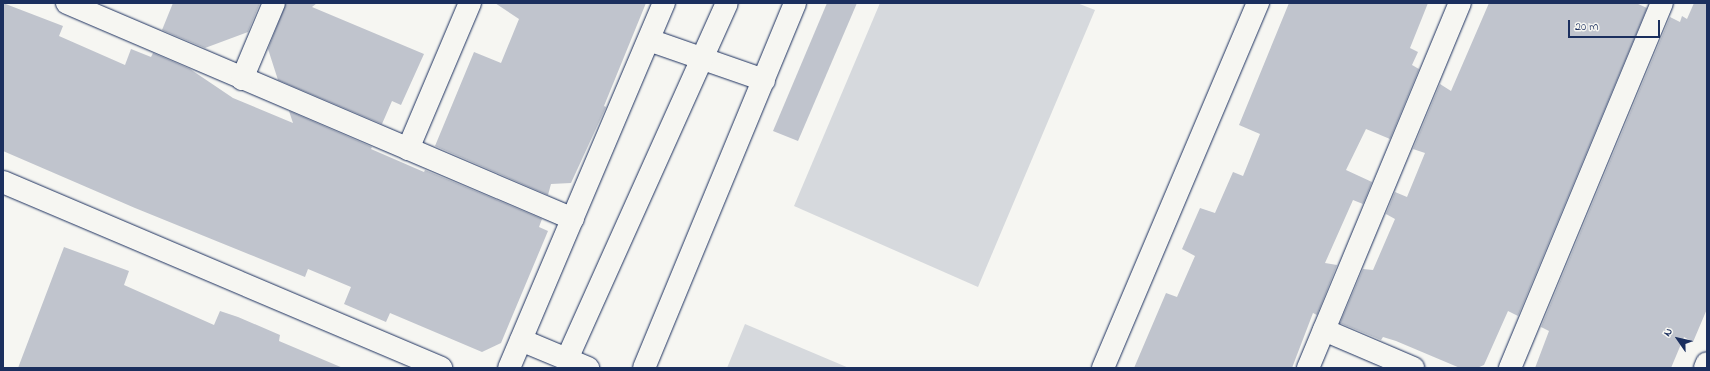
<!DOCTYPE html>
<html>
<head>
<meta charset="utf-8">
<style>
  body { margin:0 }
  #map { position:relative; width:1710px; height:371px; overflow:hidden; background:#f6f6f2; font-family:"Indie Flower",sans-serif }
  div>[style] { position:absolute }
  .green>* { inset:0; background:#d6d9dd }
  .building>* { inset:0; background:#c0c4cd }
  .roads { filter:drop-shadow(0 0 1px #1b2f5e) drop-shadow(0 0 1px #1b2f5e) }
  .minor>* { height:22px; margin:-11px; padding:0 11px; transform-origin:11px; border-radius:11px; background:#f6f6f2 }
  span { translate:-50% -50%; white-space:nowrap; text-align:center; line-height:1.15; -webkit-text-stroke:4px #f6f6f2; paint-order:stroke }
  .frame { position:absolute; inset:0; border:4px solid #1b2f5e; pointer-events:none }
  .north { position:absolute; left:1658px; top:319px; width:40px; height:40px; -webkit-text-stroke:3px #f6f6f2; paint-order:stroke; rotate:304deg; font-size:11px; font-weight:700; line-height:16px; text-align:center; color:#1b2f5e }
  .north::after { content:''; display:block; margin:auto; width:14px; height:18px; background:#1b2f5e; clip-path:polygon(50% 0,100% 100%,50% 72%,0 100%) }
  .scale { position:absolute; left:1568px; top:20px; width:92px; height:18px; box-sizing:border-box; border:2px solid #1b2f5e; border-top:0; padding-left:5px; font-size:12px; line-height:14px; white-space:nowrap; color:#1b2f5e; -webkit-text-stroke:3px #f6f6f2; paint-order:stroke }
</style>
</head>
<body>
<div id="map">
  <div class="green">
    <i style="clip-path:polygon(880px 3px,1077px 3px,1095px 10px,978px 287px,794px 206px)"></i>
    <i style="clip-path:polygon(745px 324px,849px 368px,727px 368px)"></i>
  </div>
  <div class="building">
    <i style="clip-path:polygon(3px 3px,63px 26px,59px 36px,125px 65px,131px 49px,151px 57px,153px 53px,190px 69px,233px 98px,293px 123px,289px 111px,372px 147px,371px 149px,424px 172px,425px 170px,542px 219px,539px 227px,548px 231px,501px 343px,482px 352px,390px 313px,386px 322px,344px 304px,351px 287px,308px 269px,305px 277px,135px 208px,3px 151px)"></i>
    <i style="clip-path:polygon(173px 3px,260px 3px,248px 32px,205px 48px,162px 30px)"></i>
    <i style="clip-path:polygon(286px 3px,317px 3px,312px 7px,424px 54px,401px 105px,392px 101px,382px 124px,278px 80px,268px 49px)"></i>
    <i style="clip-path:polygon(495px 3px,646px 3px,604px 106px,606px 107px,571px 183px,551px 184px,548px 195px,435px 146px,474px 52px,501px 63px,519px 19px)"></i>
    <i style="clip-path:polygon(827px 3px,857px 3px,798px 141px,773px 131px)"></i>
    <i style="clip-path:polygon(1289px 3px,1428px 3px,1410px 48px,1418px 52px,1412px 65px,1419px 69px,1390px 139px,1366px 129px,1346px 170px,1372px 182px,1363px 204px,1353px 200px,1325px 263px,1337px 265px,1317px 315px,1313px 313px,1292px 368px,1134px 368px,1166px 293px,1177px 297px,1195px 256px,1182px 249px,1200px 208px,1215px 213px,1233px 172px,1243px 176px,1260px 134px,1239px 125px)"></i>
    <i style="clip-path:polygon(1489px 3px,1636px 3px,1647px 8px,1518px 316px,1508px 311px,1484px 365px,1477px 368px,1460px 368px,1396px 341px,1383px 337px,1381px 340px,1340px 323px,1363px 269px,1373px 270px,1395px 219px,1386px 214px,1395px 192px,1407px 197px,1425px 153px,1413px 149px,1440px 84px,1451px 91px)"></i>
    <i style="clip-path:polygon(1694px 3px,1707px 3px,1707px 309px,1693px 342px,1684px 337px,1671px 368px,1535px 368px,1549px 331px,1541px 327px,1670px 17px,1680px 22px,1682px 16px,1687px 19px)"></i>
    <i style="clip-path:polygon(64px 247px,129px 271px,124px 285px,214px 325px,220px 311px,238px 317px,280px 335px,279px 341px,343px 368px,18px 368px)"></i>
  </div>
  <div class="roads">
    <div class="minor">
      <i style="left:67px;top:3px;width:550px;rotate:23.12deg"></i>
      <i style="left:649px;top:40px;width:122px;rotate:19.2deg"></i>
      <i style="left:242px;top:79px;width:82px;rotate:-67.2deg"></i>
      <i style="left:408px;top:149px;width:159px;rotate:-67deg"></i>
      <i style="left:3px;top:182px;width:476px;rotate:23deg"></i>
      <i style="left:1324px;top:330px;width:97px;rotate:23.1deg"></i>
      <i style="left:521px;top:340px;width:73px;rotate:22.7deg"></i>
      <i style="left:567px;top:359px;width:390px;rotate:-65.8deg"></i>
      <i style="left:509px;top:368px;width:397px;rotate:-67deg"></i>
      <i style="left:644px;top:368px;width:395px;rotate:-67.5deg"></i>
      <i style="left:1103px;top:368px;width:397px;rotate:-67deg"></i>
      <i style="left:1308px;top:368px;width:395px;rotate:-67.4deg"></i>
      <i style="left:1510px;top:368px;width:395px;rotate:-67.4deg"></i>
      <i style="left:1705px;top:368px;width:5px;rotate:-68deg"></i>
    </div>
  </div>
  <div class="frame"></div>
  <div class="north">N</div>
  <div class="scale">20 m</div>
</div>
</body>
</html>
